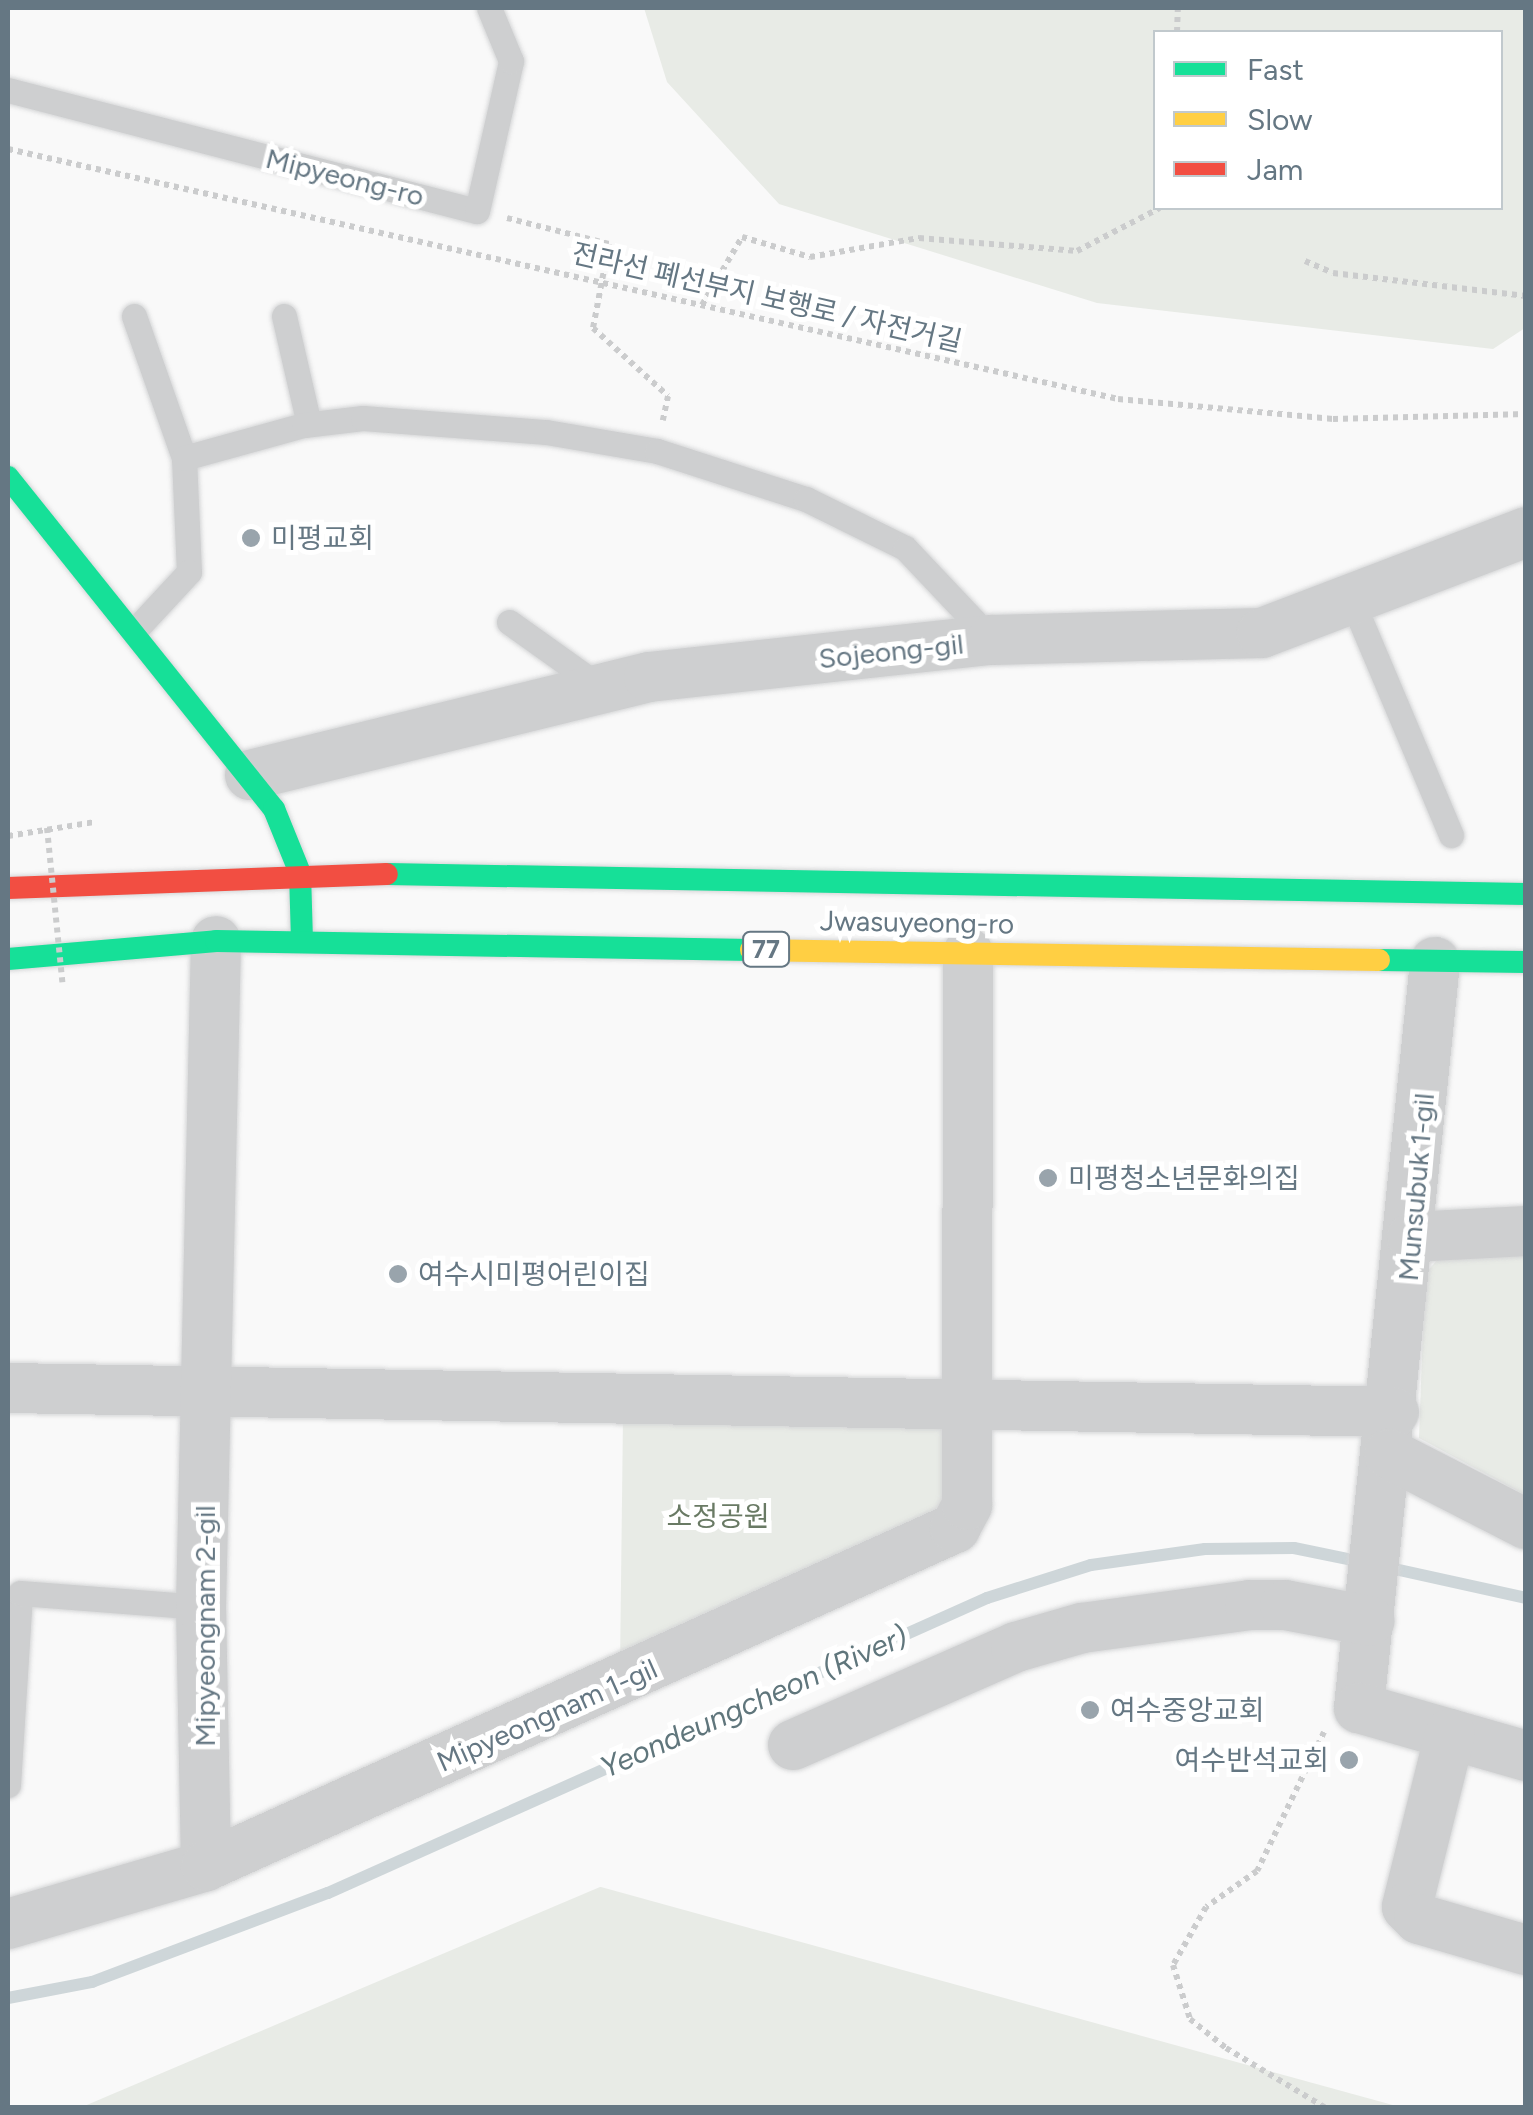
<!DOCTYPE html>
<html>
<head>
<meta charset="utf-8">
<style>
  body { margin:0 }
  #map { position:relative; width:1533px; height:2115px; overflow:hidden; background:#f9f9f9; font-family:Figtree,"Noto Sans KR",sans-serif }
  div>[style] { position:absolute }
  .green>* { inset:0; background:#e8ebe6 }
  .stream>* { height:12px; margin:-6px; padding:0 6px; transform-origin:6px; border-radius:6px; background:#ced6d9 }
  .path>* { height:6px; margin-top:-3px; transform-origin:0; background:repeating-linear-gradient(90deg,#cbcccd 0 5px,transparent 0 10px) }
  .roads { filter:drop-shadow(0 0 2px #d5d6d7) drop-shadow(0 0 2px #d5d6d7) }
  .lane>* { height:25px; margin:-12.5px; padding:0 12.5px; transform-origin:12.5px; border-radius:12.5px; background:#cecfd0 }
  .street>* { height:50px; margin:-25px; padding:0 25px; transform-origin:25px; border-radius:25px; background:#cecfd0 }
  .fast>* { height:22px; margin:-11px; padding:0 11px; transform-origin:11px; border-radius:11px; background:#16e098 }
  .slow>* { height:22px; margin:-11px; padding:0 11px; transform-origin:11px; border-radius:11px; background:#ffcf43 }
  .jam>* { height:22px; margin:-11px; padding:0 11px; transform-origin:11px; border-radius:11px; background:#f24e42 }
  .path-bridge>* { height:6px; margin-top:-3px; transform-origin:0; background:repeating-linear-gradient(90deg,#cbcccd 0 5px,transparent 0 10px) }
  .dots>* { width:28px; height:28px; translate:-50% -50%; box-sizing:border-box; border:5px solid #fff; border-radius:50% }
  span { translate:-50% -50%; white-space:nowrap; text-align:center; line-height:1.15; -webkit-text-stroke:10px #fff; paint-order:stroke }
  .shield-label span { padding:2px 8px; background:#fff; border:2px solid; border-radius:8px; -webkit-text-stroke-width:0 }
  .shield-label { font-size:25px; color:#657783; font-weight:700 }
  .street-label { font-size:28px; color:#657783 }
  .poi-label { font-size:28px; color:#657783 }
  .left { translate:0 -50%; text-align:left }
  .right { translate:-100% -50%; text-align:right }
  .park-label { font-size:28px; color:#697a64 }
  .water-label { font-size:30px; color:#60767c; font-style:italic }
  .frame { position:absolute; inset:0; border:10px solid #657783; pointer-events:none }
  .legend { position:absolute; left:1153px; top:30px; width:350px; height:180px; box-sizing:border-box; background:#fff; border:2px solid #c1c9cd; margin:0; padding:12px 18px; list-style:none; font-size:30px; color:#657783 }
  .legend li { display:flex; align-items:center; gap:20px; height:50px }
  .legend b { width:50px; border:2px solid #c1c9cd }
</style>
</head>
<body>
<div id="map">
  <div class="green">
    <i style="clip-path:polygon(evenodd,644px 8px,1525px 8px,1525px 328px,1493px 349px,1097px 303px,779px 204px,667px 82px,644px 8px,1156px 32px,1500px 32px,1500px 208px,1156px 208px,1156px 32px)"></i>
    <i style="clip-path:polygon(1525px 1248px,1525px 1495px,1419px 1438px,1425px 1274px,1443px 1253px)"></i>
    <i style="clip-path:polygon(623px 1416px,944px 1427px,946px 1497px,920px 1528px,620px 1668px)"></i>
    <i style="clip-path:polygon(600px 1887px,601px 1887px,1400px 2107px,82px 2107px)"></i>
  </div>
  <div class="stream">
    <i style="left:1381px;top:1566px;width:148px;rotate:12.4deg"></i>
    <i style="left:8px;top:1998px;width:86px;rotate:-10.8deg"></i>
    <i style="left:92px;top:1982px;width:252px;rotate:-20.7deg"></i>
    <i style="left:328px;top:1893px;width:722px;rotate:-24.12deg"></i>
    <i style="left:987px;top:1598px;width:109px;rotate:-17.6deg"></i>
    <i style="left:1091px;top:1565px;width:115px;rotate:-8deg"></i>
    <i style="left:1205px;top:1549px;width:89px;rotate:-0.6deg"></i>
    <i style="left:1294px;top:1548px;width:69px;rotate:11.6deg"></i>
  </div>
  <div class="path">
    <i style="left:1177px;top:32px;width:24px;rotate:-88deg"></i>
    <i style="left:8px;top:149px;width:1138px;rotate:12.69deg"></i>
    <i style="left:1118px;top:399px;width:216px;rotate:5.3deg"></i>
    <i style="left:1333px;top:419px;width:193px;rotate:-1.5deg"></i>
    <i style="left:507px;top:218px;width:105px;rotate:14.3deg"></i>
    <i style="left:609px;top:244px;width:86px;rotate:100.8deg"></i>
    <i style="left:593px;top:328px;width:101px;rotate:42.2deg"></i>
    <i style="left:668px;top:396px;width:25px;rotate:102deg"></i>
    <i style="left:1305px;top:261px;width:30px;rotate:23deg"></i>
    <i style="left:1333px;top:273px;width:194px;rotate:6.8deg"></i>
    <i style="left:702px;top:305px;width:79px;rotate:-59.5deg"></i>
    <i style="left:742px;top:237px;width:71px;rotate:16.4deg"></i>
    <i style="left:810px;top:257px;width:111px;rotate:-9.9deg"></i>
    <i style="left:919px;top:238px;width:159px;rotate:4.7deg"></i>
    <i style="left:1077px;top:251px;width:93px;rotate:-27.4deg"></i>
    <i style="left:8px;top:836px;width:87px;rotate:-9.2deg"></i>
    <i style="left:1324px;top:1732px;width:154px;rotate:115.7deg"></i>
    <i style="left:1257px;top:1871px;width:62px;rotate:144.8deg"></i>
    <i style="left:1206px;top:1907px;width:67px;rotate:119.6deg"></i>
    <i style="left:1173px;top:1965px;width:57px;rotate:72.5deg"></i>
    <i style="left:1190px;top:2019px;width:46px;rotate:38.9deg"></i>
    <i style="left:1226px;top:2048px;width:117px;rotate:31deg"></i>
  </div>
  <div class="roads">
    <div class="lane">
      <i style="left:8px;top:90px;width:484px;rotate:14.5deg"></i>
      <i style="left:477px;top:211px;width:154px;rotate:-77.2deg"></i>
      <i style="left:511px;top:61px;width:57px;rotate:-112.5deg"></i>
      <i style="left:134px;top:316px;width:151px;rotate:70.6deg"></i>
      <i style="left:184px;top:458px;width:114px;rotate:87.5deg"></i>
      <i style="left:189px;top:572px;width:78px;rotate:132.9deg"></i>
      <i style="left:284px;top:316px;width:111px;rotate:77deg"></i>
      <i style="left:184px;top:458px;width:124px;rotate:-15.4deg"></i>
      <i style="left:304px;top:425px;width:59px;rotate:-6.8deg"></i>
      <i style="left:363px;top:418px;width:184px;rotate:4.4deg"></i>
      <i style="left:546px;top:432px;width:113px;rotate:9.7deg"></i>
      <i style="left:657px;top:451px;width:157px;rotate:17.9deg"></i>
      <i style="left:806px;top:499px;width:110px;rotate:26.3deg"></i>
      <i style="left:905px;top:548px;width:127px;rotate:46.6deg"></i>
      <i style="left:1353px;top:603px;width:252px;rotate:67.1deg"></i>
      <i style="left:509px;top:622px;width:112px;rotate:35.5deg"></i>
      <i style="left:8px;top:1785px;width:192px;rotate:-86.4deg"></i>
      <i style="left:20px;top:1593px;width:182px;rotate:4.4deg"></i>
    </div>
    <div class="street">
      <i style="left:250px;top:775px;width:411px;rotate:-13.8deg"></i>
      <i style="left:649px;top:677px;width:345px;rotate:-6.2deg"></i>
      <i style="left:992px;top:640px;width:270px;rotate:-1.5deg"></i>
      <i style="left:1262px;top:633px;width:283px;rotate:-20.9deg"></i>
      <i style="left:1435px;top:962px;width:750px;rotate:95.82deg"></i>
      <i style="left:1359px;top:1708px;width:174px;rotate:16deg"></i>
      <i style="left:1412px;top:1237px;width:114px;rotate:-3deg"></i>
      <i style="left:8px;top:1388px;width:1386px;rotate:0.99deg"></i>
      <i style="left:1389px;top:1454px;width:154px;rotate:27.1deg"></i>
      <i style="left:1450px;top:1734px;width:178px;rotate:104deg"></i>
      <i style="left:1407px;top:1907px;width:17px;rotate:45deg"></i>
      <i style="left:1419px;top:1919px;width:111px;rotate:16.2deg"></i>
      <i style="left:793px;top:1745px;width:244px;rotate:-23.7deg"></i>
      <i style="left:1016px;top:1647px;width:69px;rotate:-16.1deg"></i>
      <i style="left:1082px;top:1628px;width:170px;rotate:-7.8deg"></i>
      <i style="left:1250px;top:1605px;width:35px"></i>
      <i style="left:1285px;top:1605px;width:86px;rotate:10.7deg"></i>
      <i style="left:206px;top:1866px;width:259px;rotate:-91.1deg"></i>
      <i style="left:201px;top:1607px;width:666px;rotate:-88.71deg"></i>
      <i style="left:8px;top:1924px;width:206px;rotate:-16.3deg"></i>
      <i style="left:206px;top:1866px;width:822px;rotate:-24.29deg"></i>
      <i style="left:955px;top:1528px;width:26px;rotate:-62deg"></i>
      <i style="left:967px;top:1505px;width:552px;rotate:-89.9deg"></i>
    </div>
    <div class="fast">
      <i style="left:8px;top:477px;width:425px;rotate:51.3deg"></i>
      <i style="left:274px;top:809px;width:69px;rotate:67.9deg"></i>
      <i style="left:300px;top:873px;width:69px;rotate:88.3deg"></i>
      <i style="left:387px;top:874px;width:1139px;rotate:1.01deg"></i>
      <i style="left:8px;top:959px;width:209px;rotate:-4.9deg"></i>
      <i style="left:216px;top:941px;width:535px;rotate:0.96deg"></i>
      <i style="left:1379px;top:960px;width:147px;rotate:0.8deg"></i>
    </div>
    <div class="slow">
      <i style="left:751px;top:950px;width:628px;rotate:0.91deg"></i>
    </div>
    <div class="jam">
      <i style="left:8px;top:888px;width:379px;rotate:-2.1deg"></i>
    </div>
  </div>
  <div class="path-bridge">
    <i style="left:47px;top:828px;width:160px;rotate:84.3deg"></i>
  </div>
  <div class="dots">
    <i style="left:251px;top:538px;background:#99a4ac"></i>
    <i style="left:1048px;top:1178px;background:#99a4ac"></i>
    <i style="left:398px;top:1274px;background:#99a4ac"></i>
    <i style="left:1090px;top:1710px;background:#99a4ac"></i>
    <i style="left:1349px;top:1760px;background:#99a4ac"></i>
  </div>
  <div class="shield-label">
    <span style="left:766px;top:949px">77</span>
  </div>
  <div class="street-label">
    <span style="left:345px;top:177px;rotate:14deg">Mipyeong-ro</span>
    <span style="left:767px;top:297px;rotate:13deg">전라선 폐선부지 보행로 / 자전거길</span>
    <span style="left:891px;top:651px;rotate:-6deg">Sojeong-gil</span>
    <span style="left:917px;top:922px;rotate:1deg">Jwasuyeong-ro</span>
    <span style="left:1416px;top:1187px;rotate:-85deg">Munsubuk 1-gil</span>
    <span style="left:205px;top:1626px;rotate:-90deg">Mipyeongnam 2-gil</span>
    <span style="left:547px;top:1715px;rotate:-24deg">Mipyeongnam 1-gil</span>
  </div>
  <div class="poi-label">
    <span class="left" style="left:271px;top:538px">미평교회</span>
    <span class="left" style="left:1068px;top:1178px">미평청소년문화의집</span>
    <span class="left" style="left:418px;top:1274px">여수시미평어린이집</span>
    <span class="left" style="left:1110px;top:1710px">여수중앙교회</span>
    <span class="right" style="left:1329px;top:1760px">여수반석교회</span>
  </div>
  <div class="park-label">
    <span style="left:718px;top:1516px">소정공원</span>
  </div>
  <div class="water-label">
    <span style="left:754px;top:1702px;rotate:-24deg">Yeondeungcheon (River)</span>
  </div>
  <div class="frame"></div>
  <ul class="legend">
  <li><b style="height:12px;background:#16e098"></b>Fast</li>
  <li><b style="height:12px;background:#ffcf43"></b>Slow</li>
  <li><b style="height:12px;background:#f24e42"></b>Jam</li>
  </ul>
</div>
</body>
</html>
